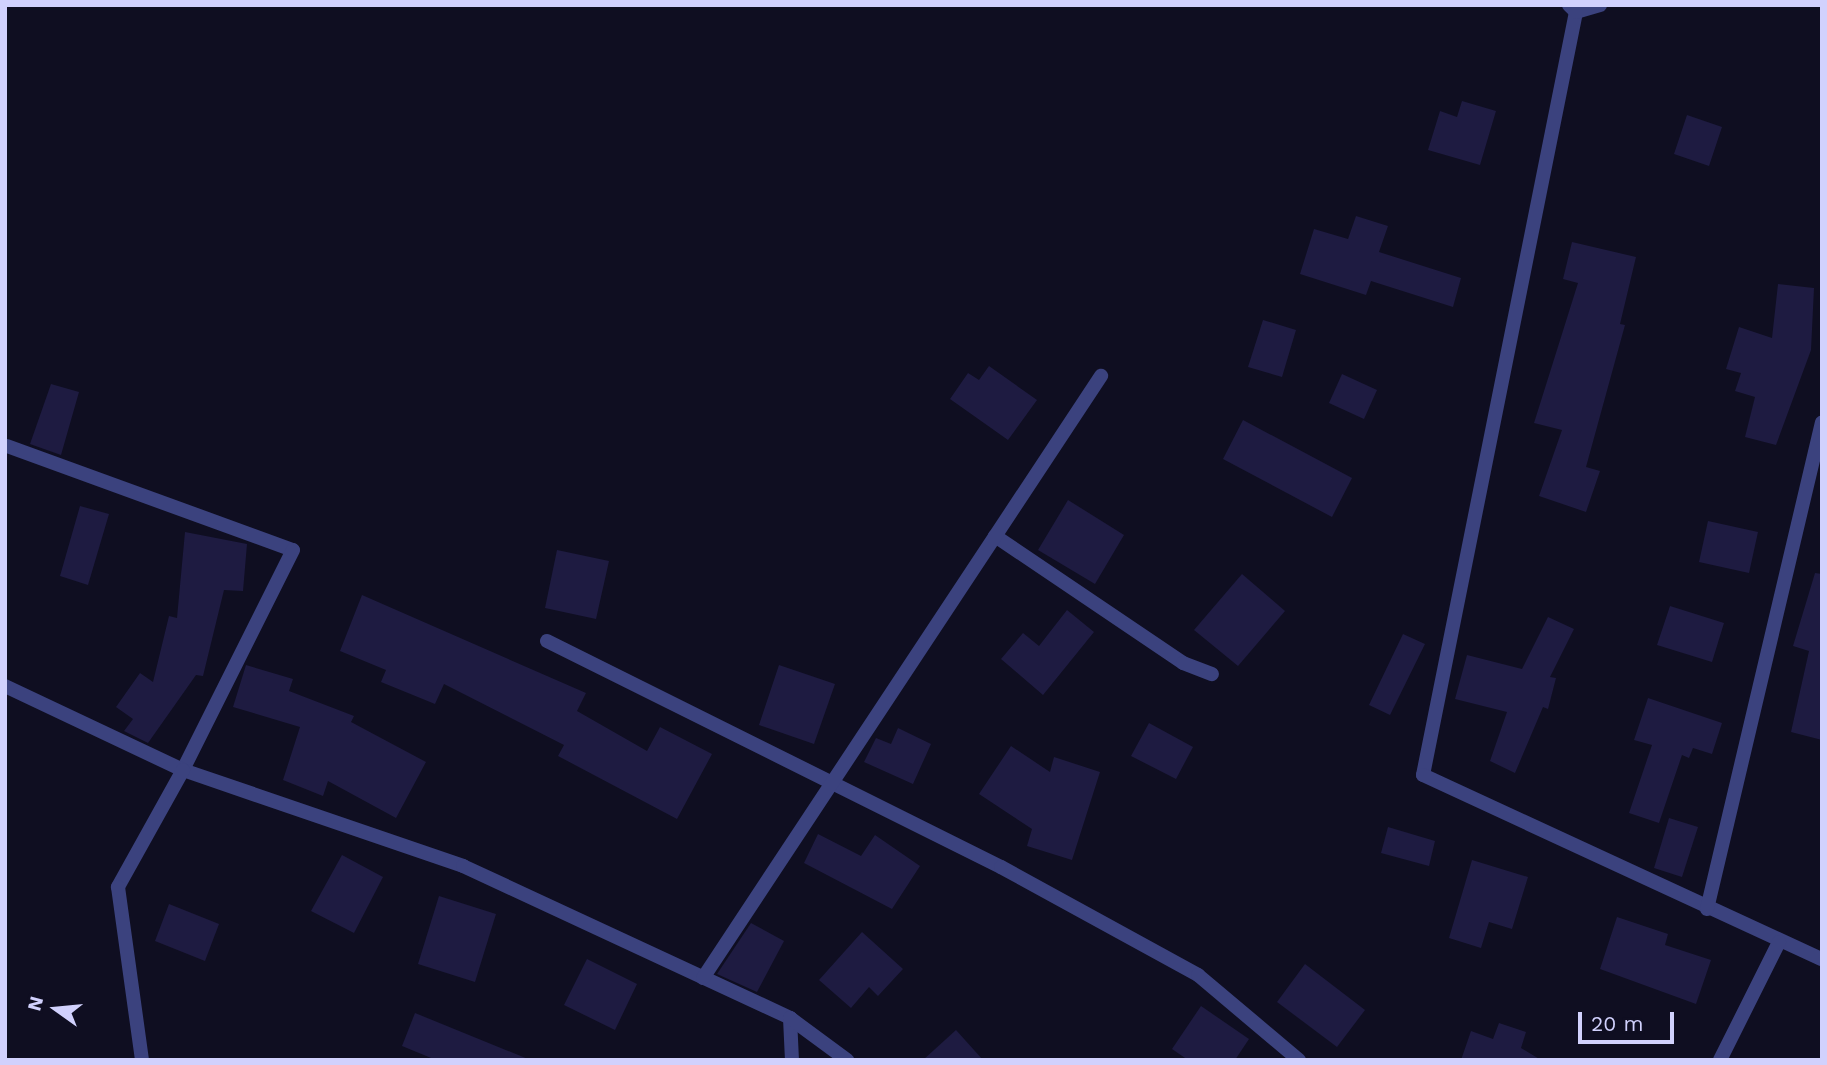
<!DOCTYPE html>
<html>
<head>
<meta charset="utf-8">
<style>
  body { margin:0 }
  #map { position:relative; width:1827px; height:1065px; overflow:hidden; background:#0f0e21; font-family:"Work Sans",sans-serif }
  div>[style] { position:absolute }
  .building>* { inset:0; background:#1e1b41 }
  .street>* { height:14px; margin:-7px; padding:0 7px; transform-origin:7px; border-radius:7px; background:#3b427e }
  span { translate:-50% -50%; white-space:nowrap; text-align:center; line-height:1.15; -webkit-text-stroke:5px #0f0e21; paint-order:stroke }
  .frame { position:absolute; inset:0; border:7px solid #d1d1fd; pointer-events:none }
  .north { position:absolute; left:21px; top:974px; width:70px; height:70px; -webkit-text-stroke:5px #0f0e21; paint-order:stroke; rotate:285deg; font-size:19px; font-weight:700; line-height:28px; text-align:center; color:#d1d1fd }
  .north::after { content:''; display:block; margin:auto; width:24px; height:32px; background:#d1d1fd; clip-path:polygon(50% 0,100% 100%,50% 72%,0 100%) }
  .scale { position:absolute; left:1578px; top:1012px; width:96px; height:32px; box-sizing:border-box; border:4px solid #d1d1fd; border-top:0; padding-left:9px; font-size:21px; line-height:24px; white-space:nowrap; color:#d1d1fd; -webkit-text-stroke:5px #0f0e21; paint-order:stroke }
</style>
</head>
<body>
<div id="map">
  <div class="building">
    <i style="clip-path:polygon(1462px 101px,1496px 111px,1480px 165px,1428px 150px,1440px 111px,1457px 117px)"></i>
    <i style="clip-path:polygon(1687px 115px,1722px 127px,1709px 166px,1674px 154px)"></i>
    <i style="clip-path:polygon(1356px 216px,1388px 226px,1379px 252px,1461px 278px,1453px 307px,1371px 281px,1366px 295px,1300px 274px,1314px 229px,1348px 239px)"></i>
    <i style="clip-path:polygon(1572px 242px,1636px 257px,1620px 324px,1625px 325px,1586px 467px,1600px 471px,1586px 512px,1539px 496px,1562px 430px,1534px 423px,1578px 283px,1563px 279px)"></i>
    <i style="clip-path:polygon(1778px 284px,1814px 288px,1811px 350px,1776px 445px,1745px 437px,1755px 397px,1735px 391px,1741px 373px,1726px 369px,1739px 327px,1772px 338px)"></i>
    <i style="clip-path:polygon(1263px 320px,1296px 330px,1282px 377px,1248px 367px)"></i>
    <i style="clip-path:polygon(989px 366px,1037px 400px,1008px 440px,950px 399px,968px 373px,979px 380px)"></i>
    <i style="clip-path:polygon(1342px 374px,1377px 390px,1364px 419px,1329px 403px)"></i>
    <i style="clip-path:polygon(51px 384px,79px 392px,61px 455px,30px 444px)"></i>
    <i style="clip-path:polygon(1243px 420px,1352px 478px,1332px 517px,1223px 459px)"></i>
    <i style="clip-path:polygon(1068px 500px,1124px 535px,1095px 584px,1038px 550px)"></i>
    <i style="clip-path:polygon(80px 506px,109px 514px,88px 585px,60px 576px)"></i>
    <i style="clip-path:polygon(1708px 521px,1758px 532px,1749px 573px,1699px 562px)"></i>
    <i style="clip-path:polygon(185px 532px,247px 544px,243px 591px,224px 590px,203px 676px,196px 675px,148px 743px,124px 731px,133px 719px,116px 707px,140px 673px,153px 682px,169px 616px,177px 618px)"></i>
    <i style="clip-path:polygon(557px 550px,609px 561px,596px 619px,545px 608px)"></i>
    <i style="clip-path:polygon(1815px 573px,1822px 574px,1822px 740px,1791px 732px,1809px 651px,1793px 646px)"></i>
    <i style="clip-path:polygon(1242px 574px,1285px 611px,1238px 666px,1194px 630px)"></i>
    <i style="clip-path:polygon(362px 595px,586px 693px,577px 711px,647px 751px,660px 727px,712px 754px,677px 819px,558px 756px,564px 745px,444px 684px,435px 704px,381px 682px,386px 670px,340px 651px)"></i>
    <i style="clip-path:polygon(1670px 606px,1724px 623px,1712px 662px,1657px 645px)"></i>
    <i style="clip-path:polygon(1067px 610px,1094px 632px,1043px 695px,1001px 659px,1023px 633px,1039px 646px)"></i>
    <i style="clip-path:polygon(1548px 617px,1574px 629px,1550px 677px,1556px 678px,1548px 709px,1543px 707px,1515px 773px,1490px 761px,1507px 712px,1455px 699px,1467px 655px,1522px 669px)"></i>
    <i style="clip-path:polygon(1403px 634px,1425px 644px,1390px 715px,1369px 705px)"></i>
    <i style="clip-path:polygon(246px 665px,293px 679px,289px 691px,354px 716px,351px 722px,426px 762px,396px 818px,328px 781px,323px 796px,283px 780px,300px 727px,233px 707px)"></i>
    <i style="clip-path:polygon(779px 665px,835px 684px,814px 744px,759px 725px)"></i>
    <i style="clip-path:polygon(1648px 698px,1722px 723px,1712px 754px,1693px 748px,1689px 758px,1682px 755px,1659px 823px,1629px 813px,1652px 745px,1634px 740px)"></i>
    <i style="clip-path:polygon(1149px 723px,1193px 747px,1176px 779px,1131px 756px)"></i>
    <i style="clip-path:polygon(898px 728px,931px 744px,913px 784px,864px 762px,876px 738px,891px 744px)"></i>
    <i style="clip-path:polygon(1011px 746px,1050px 772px,1054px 757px,1100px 772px,1072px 860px,1027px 846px,1032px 829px,979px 794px)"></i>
    <i style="clip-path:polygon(1669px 818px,1698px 827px,1682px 877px,1654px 868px)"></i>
    <i style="clip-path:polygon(1388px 827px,1435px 841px,1429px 866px,1381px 853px)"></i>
    <i style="clip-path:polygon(818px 834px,861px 856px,875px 835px,920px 866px,892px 909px,804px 863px)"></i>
    <i style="clip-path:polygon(342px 855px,383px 877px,354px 933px,311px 911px)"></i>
    <i style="clip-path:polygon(1472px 860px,1528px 877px,1512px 929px,1489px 922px,1481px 948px,1449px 938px)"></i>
    <i style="clip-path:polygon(439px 896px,496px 914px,475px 982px,418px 964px)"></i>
    <i style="clip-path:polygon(169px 904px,219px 924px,205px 961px,155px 941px)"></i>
    <i style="clip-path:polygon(1617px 917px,1668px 934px,1665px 945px,1711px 960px,1696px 1004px,1600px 969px)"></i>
    <i style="clip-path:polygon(751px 923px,784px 941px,757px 992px,717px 974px)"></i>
    <i style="clip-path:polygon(862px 932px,903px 969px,878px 996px,869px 987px,851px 1008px,819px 980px)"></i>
    <i style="clip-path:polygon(587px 959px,637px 984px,615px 1030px,564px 1005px)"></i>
    <i style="clip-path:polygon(1305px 964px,1365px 1010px,1337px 1047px,1277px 1002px)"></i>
    <i style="clip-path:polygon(1201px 1006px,1249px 1039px,1235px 1060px,1188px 1060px,1172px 1049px)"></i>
    <i style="clip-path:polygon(415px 1013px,528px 1059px,528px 1060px,436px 1060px,402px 1046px)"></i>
    <i style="clip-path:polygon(1499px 1023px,1526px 1032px,1521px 1048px,1541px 1060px,1461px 1060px,1471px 1031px,1493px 1039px)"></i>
    <i style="clip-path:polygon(956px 1030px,983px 1060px,923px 1060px)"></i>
  </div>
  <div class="street">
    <i style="left:1569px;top:5px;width:10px;rotate:45deg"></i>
    <i style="left:1576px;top:12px;width:778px;rotate:101.34deg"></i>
    <i style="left:1423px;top:775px;width:439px;rotate:24.8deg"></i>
    <i style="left:1576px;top:12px;width:25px;rotate:-16deg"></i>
    <i style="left:7px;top:446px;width:304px;rotate:20deg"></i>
    <i style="left:293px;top:550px;width:246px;rotate:116.6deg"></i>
    <i style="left:183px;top:770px;width:296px;rotate:18.9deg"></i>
    <i style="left:463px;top:866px;width:361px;rotate:24.9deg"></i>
    <i style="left:790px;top:1018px;width:42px;rotate:87.3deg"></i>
    <i style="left:995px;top:536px;width:227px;rotate:34deg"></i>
    <i style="left:1183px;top:663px;width:31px;rotate:21deg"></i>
    <i style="left:547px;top:641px;width:507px;rotate:26.46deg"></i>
    <i style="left:1001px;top:867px;width:225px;rotate:28.7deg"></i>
    <i style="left:1198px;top:975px;width:132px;rotate:40.1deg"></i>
    <i style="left:5px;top:686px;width:197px;rotate:25.3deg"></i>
    <i style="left:183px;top:770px;width:134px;rotate:119.1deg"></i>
    <i style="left:118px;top:887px;width:175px;rotate:82.1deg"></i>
    <i style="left:1707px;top:909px;width:500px;rotate:-76.71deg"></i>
    <i style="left:703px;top:978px;width:722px;rotate:-56.53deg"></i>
    <i style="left:790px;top:1018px;width:71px;rotate:36.4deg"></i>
    <i style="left:1720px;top:1060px;width:132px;rotate:-63.4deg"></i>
  </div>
  <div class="frame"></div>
  <div class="north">N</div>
  <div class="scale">20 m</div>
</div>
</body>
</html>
